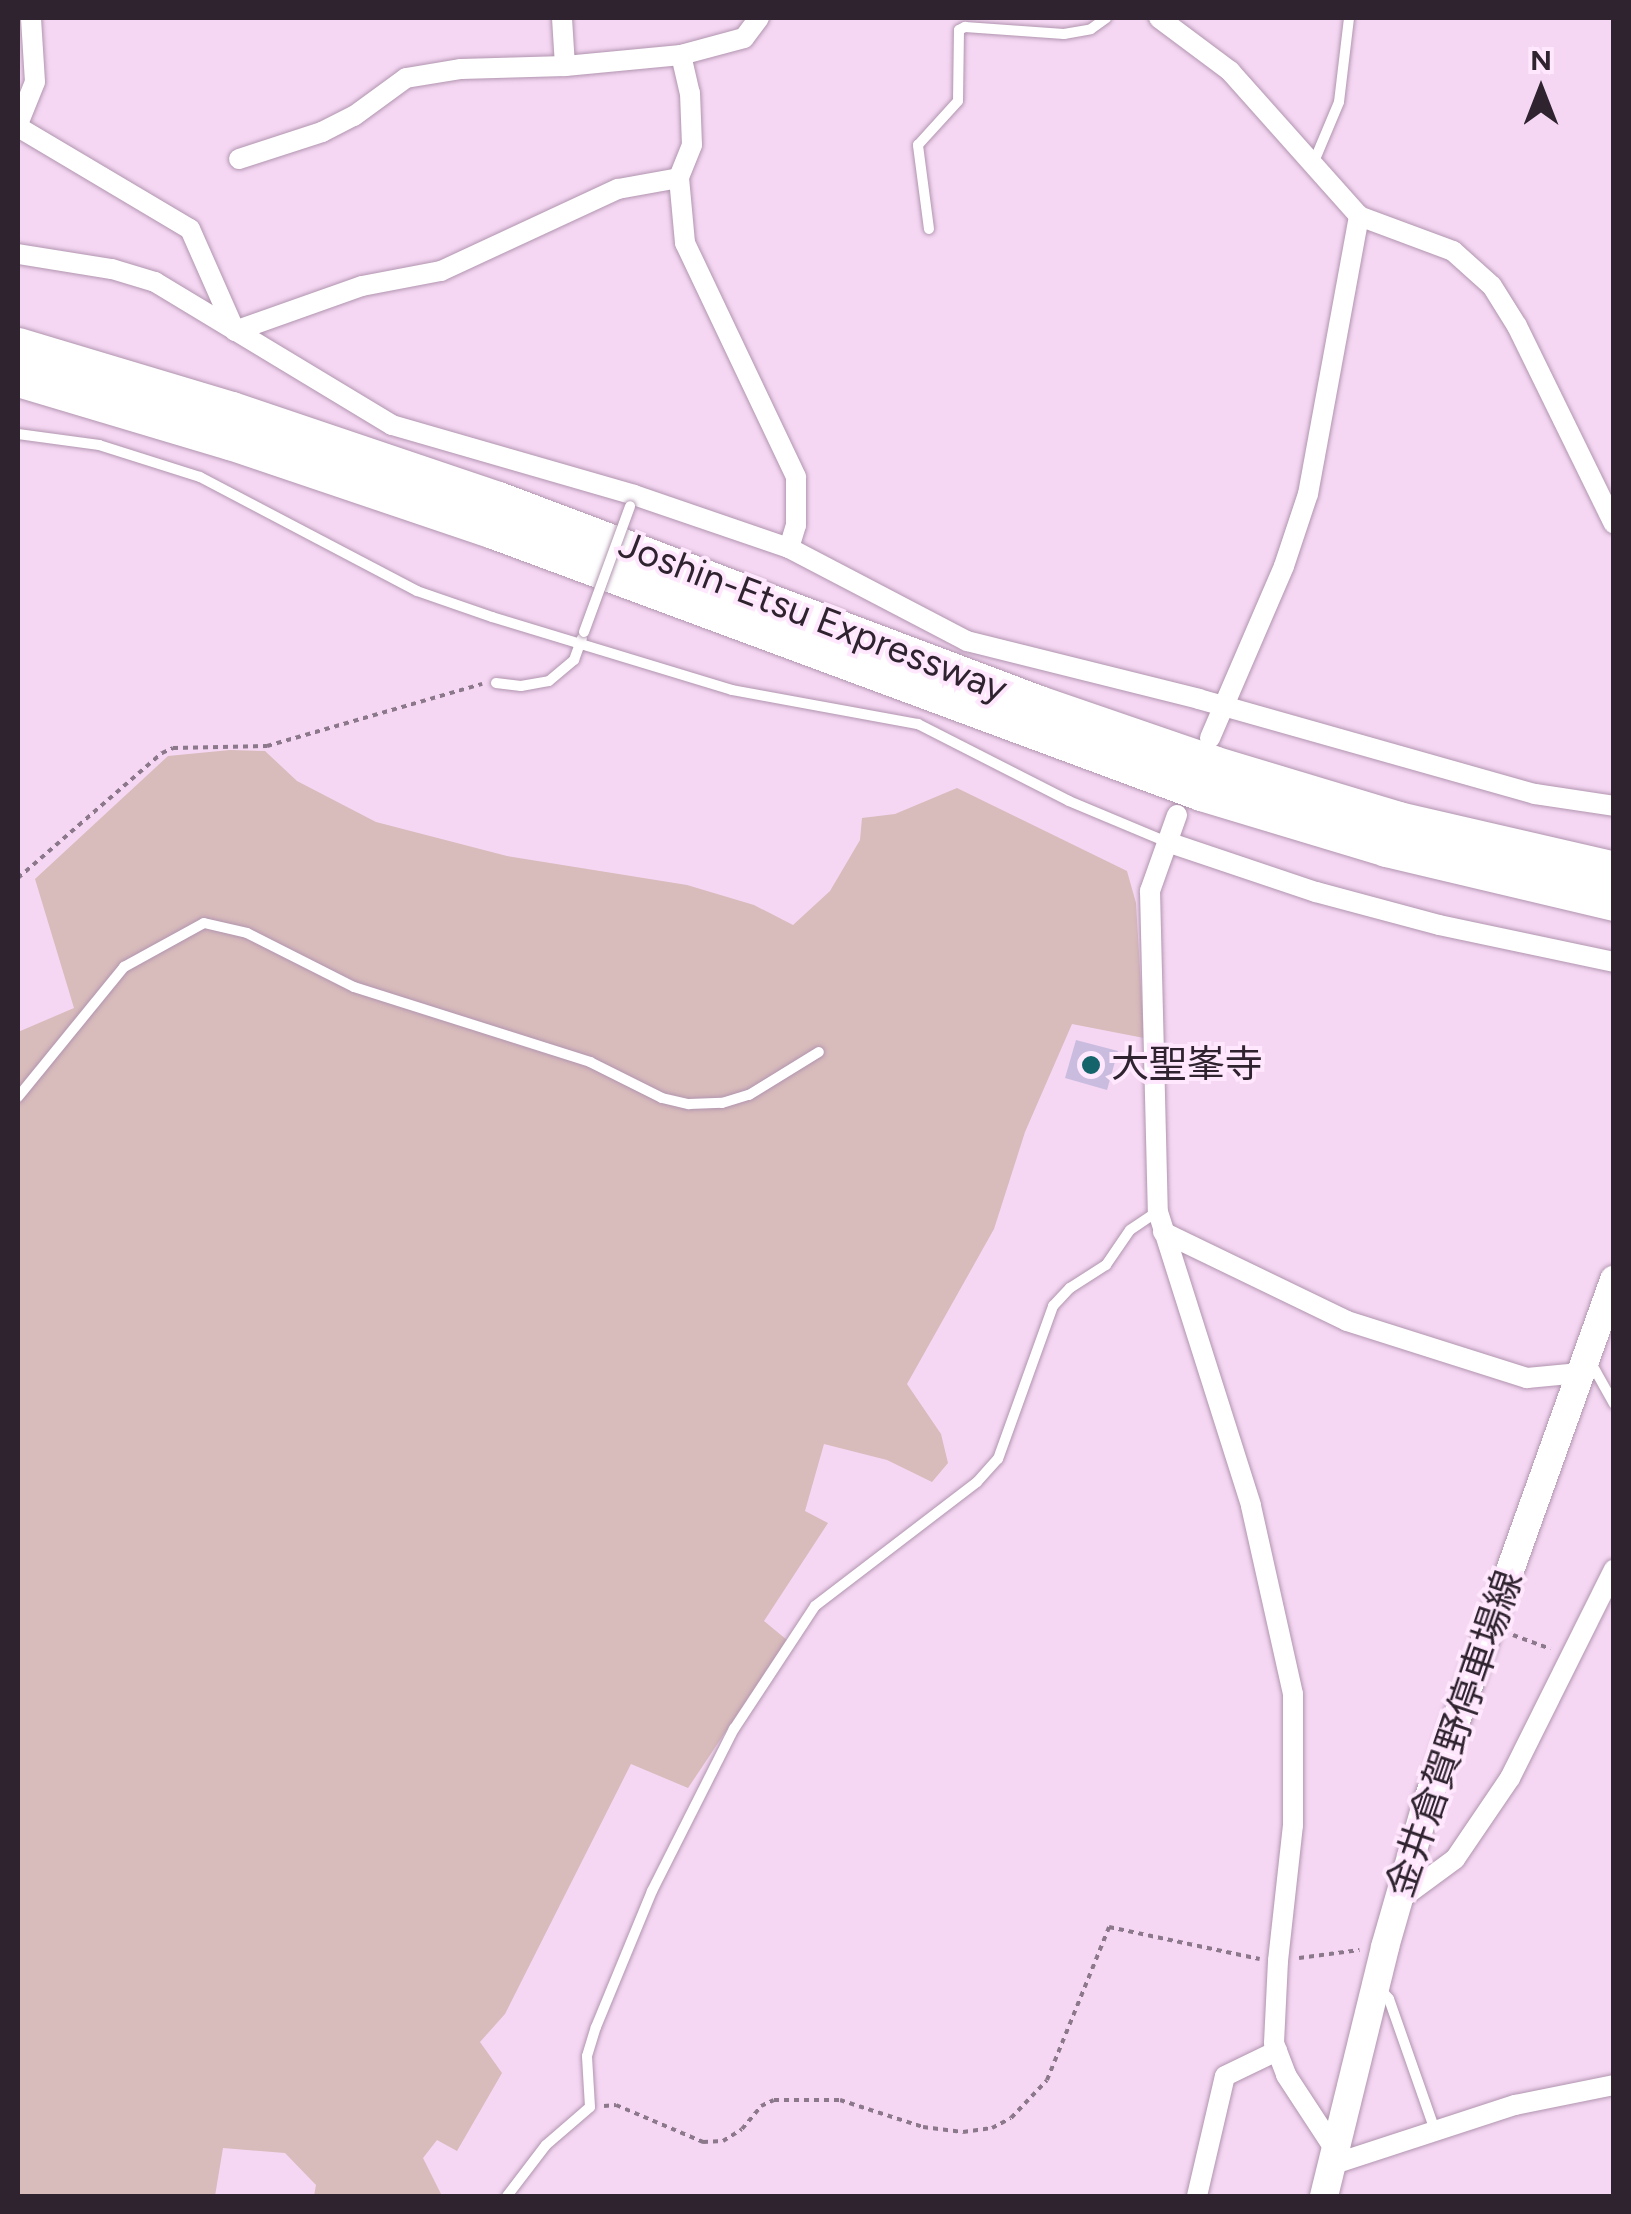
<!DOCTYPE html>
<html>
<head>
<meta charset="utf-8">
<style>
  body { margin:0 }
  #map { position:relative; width:1631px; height:2214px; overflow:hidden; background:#f5d7f3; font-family:Figtree,"Noto Sans JP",sans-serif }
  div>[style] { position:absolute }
  .green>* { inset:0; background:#d8bbbb }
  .building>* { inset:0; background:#cabcde }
  .path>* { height:4px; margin-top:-2px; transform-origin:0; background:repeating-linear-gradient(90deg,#8c788b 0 5px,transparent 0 10px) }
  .roads { filter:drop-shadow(0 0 2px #b195af) drop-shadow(0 0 2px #b195af) }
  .lane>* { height:10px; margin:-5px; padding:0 5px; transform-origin:5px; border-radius:5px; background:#fff }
  .street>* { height:20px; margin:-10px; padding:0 10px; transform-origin:10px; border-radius:10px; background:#fff }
  .secondary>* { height:28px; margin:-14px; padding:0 14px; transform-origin:14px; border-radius:14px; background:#fff }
  .highway>* { height:35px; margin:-17.5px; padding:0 17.5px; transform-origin:17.5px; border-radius:17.5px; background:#fff }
  .bridges { filter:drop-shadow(0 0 2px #b195af) drop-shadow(0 0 2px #b195af) }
  .lane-bridge>* { height:10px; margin:-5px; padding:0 5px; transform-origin:5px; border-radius:5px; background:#fff }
  .dots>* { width:28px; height:28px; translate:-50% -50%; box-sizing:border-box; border:5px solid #ffe7fd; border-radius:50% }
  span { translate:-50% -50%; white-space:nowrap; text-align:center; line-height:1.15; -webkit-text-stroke:8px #ffe7fd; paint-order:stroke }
  .street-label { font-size:38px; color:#2e232e }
  .poi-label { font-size:38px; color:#2e232e }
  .left { translate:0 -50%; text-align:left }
  .frame { position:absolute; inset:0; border:20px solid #2e232e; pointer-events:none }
  .north { position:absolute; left:1491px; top:40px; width:100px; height:100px; -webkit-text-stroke:8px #ffe7fd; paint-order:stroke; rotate:0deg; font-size:28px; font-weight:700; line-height:40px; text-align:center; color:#2e232e }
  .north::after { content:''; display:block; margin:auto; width:35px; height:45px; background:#2e232e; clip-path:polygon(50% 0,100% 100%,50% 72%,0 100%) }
</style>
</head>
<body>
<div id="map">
  <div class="green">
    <i style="clip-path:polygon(230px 750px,265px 751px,297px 781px,376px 822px,507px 856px,687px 885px,754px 905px,793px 925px,830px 891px,860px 840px,862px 818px,895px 814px,957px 788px,1127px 871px,1136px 903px,1144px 1038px,1072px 1024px,1025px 1132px,994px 1229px,907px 1384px,941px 1434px,948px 1463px,932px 1482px,887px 1460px,824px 1444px,805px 1511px,828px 1523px,764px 1621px,787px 1640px,688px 1788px,631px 1764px,505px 2014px,480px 2042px,502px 2073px,457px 2151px,437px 2140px,423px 2158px,442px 2196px,314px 2196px,316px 2185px,285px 2153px,223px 2148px,215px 2196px,18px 2196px,18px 1032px,74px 1008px,35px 879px,168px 756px)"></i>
  </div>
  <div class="building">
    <i style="clip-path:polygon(1076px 1040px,1118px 1051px,1107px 1090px,1065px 1078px)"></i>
  </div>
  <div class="path">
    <i style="left:18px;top:878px;width:191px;rotate:-41deg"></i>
    <i style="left:162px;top:753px;width:12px;rotate:-24deg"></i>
    <i style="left:173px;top:748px;width:94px;rotate:-1.2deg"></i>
    <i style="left:267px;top:746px;width:224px;rotate:-16.1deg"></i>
    <i style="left:1513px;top:1635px;width:40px;rotate:20.2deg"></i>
    <i style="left:1299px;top:1958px;width:61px;rotate:-7.6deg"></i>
    <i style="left:604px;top:2106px;width:12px;rotate:-5deg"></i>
    <i style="left:616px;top:2105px;width:95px;rotate:23deg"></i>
    <i style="left:703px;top:2142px;width:20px;rotate:-3deg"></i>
    <i style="left:723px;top:2141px;width:22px;rotate:-32deg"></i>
    <i style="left:742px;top:2129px;width:30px;rotate:-50deg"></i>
    <i style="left:761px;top:2106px;width:14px;rotate:-25deg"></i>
    <i style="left:774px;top:2100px;width:66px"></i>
    <i style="left:840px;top:2100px;width:87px;rotate:18deg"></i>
    <i style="left:923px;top:2127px;width:40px;rotate:7.1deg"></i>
    <i style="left:963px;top:2132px;width:29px;rotate:-8deg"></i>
    <i style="left:992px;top:2128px;width:21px;rotate:-28deg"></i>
    <i style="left:1011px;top:2118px;width:52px;rotate:-46.5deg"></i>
    <i style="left:1047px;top:2080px;width:165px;rotate:-67.9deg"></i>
    <i style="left:1109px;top:1927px;width:154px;rotate:12deg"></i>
  </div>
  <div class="roads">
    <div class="lane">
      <i style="left:1313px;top:164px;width:67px;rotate:-67.2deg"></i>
      <i style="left:1339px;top:102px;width:85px;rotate:-83.2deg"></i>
      <i style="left:929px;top:229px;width:85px;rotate:-97.5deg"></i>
      <i style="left:918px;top:145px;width:59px;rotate:-47.7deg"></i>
      <i style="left:958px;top:101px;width:71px;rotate:-89.2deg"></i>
      <i style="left:959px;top:30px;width:7px;rotate:-27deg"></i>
      <i style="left:965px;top:27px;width:99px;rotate:4deg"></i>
      <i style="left:1064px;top:34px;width:27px;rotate:-10deg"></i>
      <i style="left:1091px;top:29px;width:19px;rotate:-36deg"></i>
      <i style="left:18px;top:434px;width:82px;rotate:7.7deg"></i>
      <i style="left:99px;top:445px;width:106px;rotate:17.6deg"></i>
      <i style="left:200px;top:477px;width:245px;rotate:27.7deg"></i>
      <i style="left:417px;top:591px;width:79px;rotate:19.1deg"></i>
      <i style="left:492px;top:617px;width:251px;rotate:16.9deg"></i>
      <i style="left:732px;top:690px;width:189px;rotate:10.4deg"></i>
      <i style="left:918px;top:724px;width:169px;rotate:27deg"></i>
      <i style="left:1069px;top:801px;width:106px;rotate:22.7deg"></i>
      <i style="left:496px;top:683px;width:25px;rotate:7deg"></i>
      <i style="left:521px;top:686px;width:28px;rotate:-10deg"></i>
      <i style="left:549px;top:681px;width:33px;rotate:-40deg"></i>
      <i style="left:574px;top:660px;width:23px;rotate:-70deg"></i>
      <i style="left:18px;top:1097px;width:168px;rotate:-50.8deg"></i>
      <i style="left:124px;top:967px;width:91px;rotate:-28.8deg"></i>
      <i style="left:204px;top:923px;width:44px;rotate:13.1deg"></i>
      <i style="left:247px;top:933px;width:120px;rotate:26.8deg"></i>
      <i style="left:354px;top:987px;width:248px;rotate:17.6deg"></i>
      <i style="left:590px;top:1062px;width:80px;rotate:26.6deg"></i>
      <i style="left:662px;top:1098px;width:28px;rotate:13deg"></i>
      <i style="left:689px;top:1104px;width:33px;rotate:-2deg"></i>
      <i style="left:722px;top:1103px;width:28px;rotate:-17deg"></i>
      <i style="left:749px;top:1095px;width:82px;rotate:-31.6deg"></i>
      <i style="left:1590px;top:1361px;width:49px;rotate:60.8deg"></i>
      <i style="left:1378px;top:1987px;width:16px;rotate:47deg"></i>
      <i style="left:1389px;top:1999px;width:142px;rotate:70.7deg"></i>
      <i style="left:507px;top:2196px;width:64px;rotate:-52.6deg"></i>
      <i style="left:546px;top:2145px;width:58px;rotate:-40.8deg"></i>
      <i style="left:590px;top:2107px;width:51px;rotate:-93.4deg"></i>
      <i style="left:587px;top:2056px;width:30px;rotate:-73deg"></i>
      <i style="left:596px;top:2027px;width:147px;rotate:-67.6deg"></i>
      <i style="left:652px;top:1891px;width:182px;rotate:-63.2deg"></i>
      <i style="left:734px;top:1729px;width:147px;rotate:-56.6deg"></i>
      <i style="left:815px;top:1606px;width:204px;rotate:-37.4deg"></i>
      <i style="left:977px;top:1482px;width:31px;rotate:-48deg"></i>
      <i style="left:998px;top:1459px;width:163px;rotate:-70.2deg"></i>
      <i style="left:1053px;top:1306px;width:25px;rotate:-47deg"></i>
      <i style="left:1070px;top:1288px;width:43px;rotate:-32.6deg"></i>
      <i style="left:1106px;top:1265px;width:42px;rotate:-55.6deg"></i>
      <i style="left:1130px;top:1230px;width:32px;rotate:-34deg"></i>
    </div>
    <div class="street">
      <i style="left:562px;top:18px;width:48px;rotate:86.4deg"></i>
      <i style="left:759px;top:18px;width:25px;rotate:127deg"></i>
      <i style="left:744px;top:38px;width:65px;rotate:164.9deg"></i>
      <i style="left:681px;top:55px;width:39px;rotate:77deg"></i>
      <i style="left:690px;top:93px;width:52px;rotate:87.8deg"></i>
      <i style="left:692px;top:145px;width:35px;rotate:112deg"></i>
      <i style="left:679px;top:178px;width:65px;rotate:84.7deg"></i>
      <i style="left:685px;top:243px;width:259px;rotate:64.6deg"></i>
      <i style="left:796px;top:477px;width:48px;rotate:90deg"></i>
      <i style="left:796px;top:525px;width:24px;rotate:107deg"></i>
      <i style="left:1159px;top:18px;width:89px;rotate:36.7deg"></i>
      <i style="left:1230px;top:71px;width:194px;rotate:48.3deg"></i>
      <i style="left:1359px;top:216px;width:100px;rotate:20.4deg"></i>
      <i style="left:1453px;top:251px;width:52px;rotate:41.9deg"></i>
      <i style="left:1492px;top:286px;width:47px;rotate:58deg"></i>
      <i style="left:1517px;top:326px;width:220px;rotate:63.9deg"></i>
      <i style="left:18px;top:124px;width:45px;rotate:-68deg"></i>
      <i style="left:35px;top:82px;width:64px;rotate:-93.6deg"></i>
      <i style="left:18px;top:127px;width:200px;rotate:30.7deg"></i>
      <i style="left:190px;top:229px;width:111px;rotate:66.2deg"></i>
      <i style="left:239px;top:159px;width:87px;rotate:-18deg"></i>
      <i style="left:322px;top:132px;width:36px;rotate:-27deg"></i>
      <i style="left:354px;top:116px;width:64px;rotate:-36.2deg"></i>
      <i style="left:406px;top:78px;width:56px;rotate:-9.3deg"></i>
      <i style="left:461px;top:69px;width:104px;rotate:-1.7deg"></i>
      <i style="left:565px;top:66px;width:117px;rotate:-5.4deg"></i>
      <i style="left:18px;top:254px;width:95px;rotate:9.1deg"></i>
      <i style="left:112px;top:269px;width:45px;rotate:16.8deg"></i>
      <i style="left:155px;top:282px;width:277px;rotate:31.1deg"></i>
      <i style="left:392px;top:425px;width:252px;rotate:16.1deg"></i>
      <i style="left:634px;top:495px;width:164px;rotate:18.9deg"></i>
      <i style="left:789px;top:548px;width:201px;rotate:27.6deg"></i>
      <i style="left:967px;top:641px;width:239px;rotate:14deg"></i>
      <i style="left:1199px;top:699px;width:349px;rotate:15.8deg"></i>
      <i style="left:1535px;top:794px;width:80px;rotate:8.6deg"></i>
      <i style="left:235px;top:331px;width:135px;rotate:-19.5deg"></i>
      <i style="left:362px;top:286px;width:80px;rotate:-10.8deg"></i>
      <i style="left:441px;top:271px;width:195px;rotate:-24.9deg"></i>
      <i style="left:618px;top:189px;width:62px;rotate:-10.2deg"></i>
      <i style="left:1210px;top:738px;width:187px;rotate:-66.7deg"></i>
      <i style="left:1284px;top:566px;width:76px;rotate:-71.6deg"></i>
      <i style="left:1308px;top:494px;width:283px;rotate:-79.6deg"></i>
      <i style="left:1177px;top:815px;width:81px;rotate:109.6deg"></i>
      <i style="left:1150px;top:891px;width:321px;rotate:88.6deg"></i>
      <i style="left:1158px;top:1212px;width:308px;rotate:72.4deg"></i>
      <i style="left:1251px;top:1506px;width:193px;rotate:77.4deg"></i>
      <i style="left:1293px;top:1694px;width:131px;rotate:90deg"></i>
      <i style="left:1293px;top:1825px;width:137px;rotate:96.3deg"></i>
      <i style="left:1278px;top:1961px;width:82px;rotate:92.8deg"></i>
      <i style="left:1274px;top:2043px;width:34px;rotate:69deg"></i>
      <i style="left:1286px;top:2075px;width:90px;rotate:56.8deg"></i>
      <i style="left:1167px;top:842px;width:157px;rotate:18.6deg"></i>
      <i style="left:1316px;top:892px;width:127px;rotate:15deg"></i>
      <i style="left:1439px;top:925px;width:179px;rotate:11.9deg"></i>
      <i style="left:1163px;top:1232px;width:204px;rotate:25.8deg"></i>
      <i style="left:1347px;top:1321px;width:189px;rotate:17.6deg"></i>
      <i style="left:1527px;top:1378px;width:53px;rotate:-5.4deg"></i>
      <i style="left:1398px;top:1901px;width:71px;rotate:-36.4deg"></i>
      <i style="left:1455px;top:1859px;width:98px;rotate:-55.8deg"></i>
      <i style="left:1510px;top:1778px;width:233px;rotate:-63.5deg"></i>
      <i style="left:1331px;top:2165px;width:194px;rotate:-18.1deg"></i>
      <i style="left:1515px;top:2105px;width:101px;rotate:-11.4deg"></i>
      <i style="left:1197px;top:2196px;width:123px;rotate:-76.9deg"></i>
      <i style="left:1225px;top:2076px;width:58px;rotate:-25.7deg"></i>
    </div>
    <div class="secondary">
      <i style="left:1324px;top:2196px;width:256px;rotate:-76.2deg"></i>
      <i style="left:1385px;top:1947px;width:148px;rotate:-73.9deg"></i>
      <i style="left:1426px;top:1805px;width:558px;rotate:-70.3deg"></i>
    </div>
    <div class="highway">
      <i style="left:18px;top:345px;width:223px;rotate:16.7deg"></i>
      <i style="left:232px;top:409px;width:281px;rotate:18.7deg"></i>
      <i style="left:498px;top:499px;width:578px;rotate:20.66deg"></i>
      <i style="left:1039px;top:703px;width:184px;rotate:19deg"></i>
      <i style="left:1213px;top:763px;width:193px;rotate:16.8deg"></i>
      <i style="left:1398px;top:819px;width:222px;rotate:13deg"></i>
      <i style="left:18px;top:379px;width:221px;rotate:16.6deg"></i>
      <i style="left:230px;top:442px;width:278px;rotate:18.7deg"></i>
      <i style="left:493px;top:531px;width:755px;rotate:20.31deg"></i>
      <i style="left:1201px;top:793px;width:193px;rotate:16.8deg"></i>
      <i style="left:1386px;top:849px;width:234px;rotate:13.3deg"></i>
    </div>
  </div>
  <div class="bridges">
    <div class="lane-bridge">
      <i style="left:584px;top:632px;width:134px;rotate:-69.9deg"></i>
    </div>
  </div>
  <div class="dots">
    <i style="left:1091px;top:1065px;background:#16646b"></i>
  </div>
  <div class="street-label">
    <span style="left:813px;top:617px;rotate:21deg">Joshin-Etsu Expressway</span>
    <span style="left:1455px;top:1734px;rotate:-71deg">金井倉賀野停車場線</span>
  </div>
  <div class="poi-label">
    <span class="left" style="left:1111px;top:1065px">大聖峯寺</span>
  </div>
  <div class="frame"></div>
  <div class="north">N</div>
</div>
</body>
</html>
